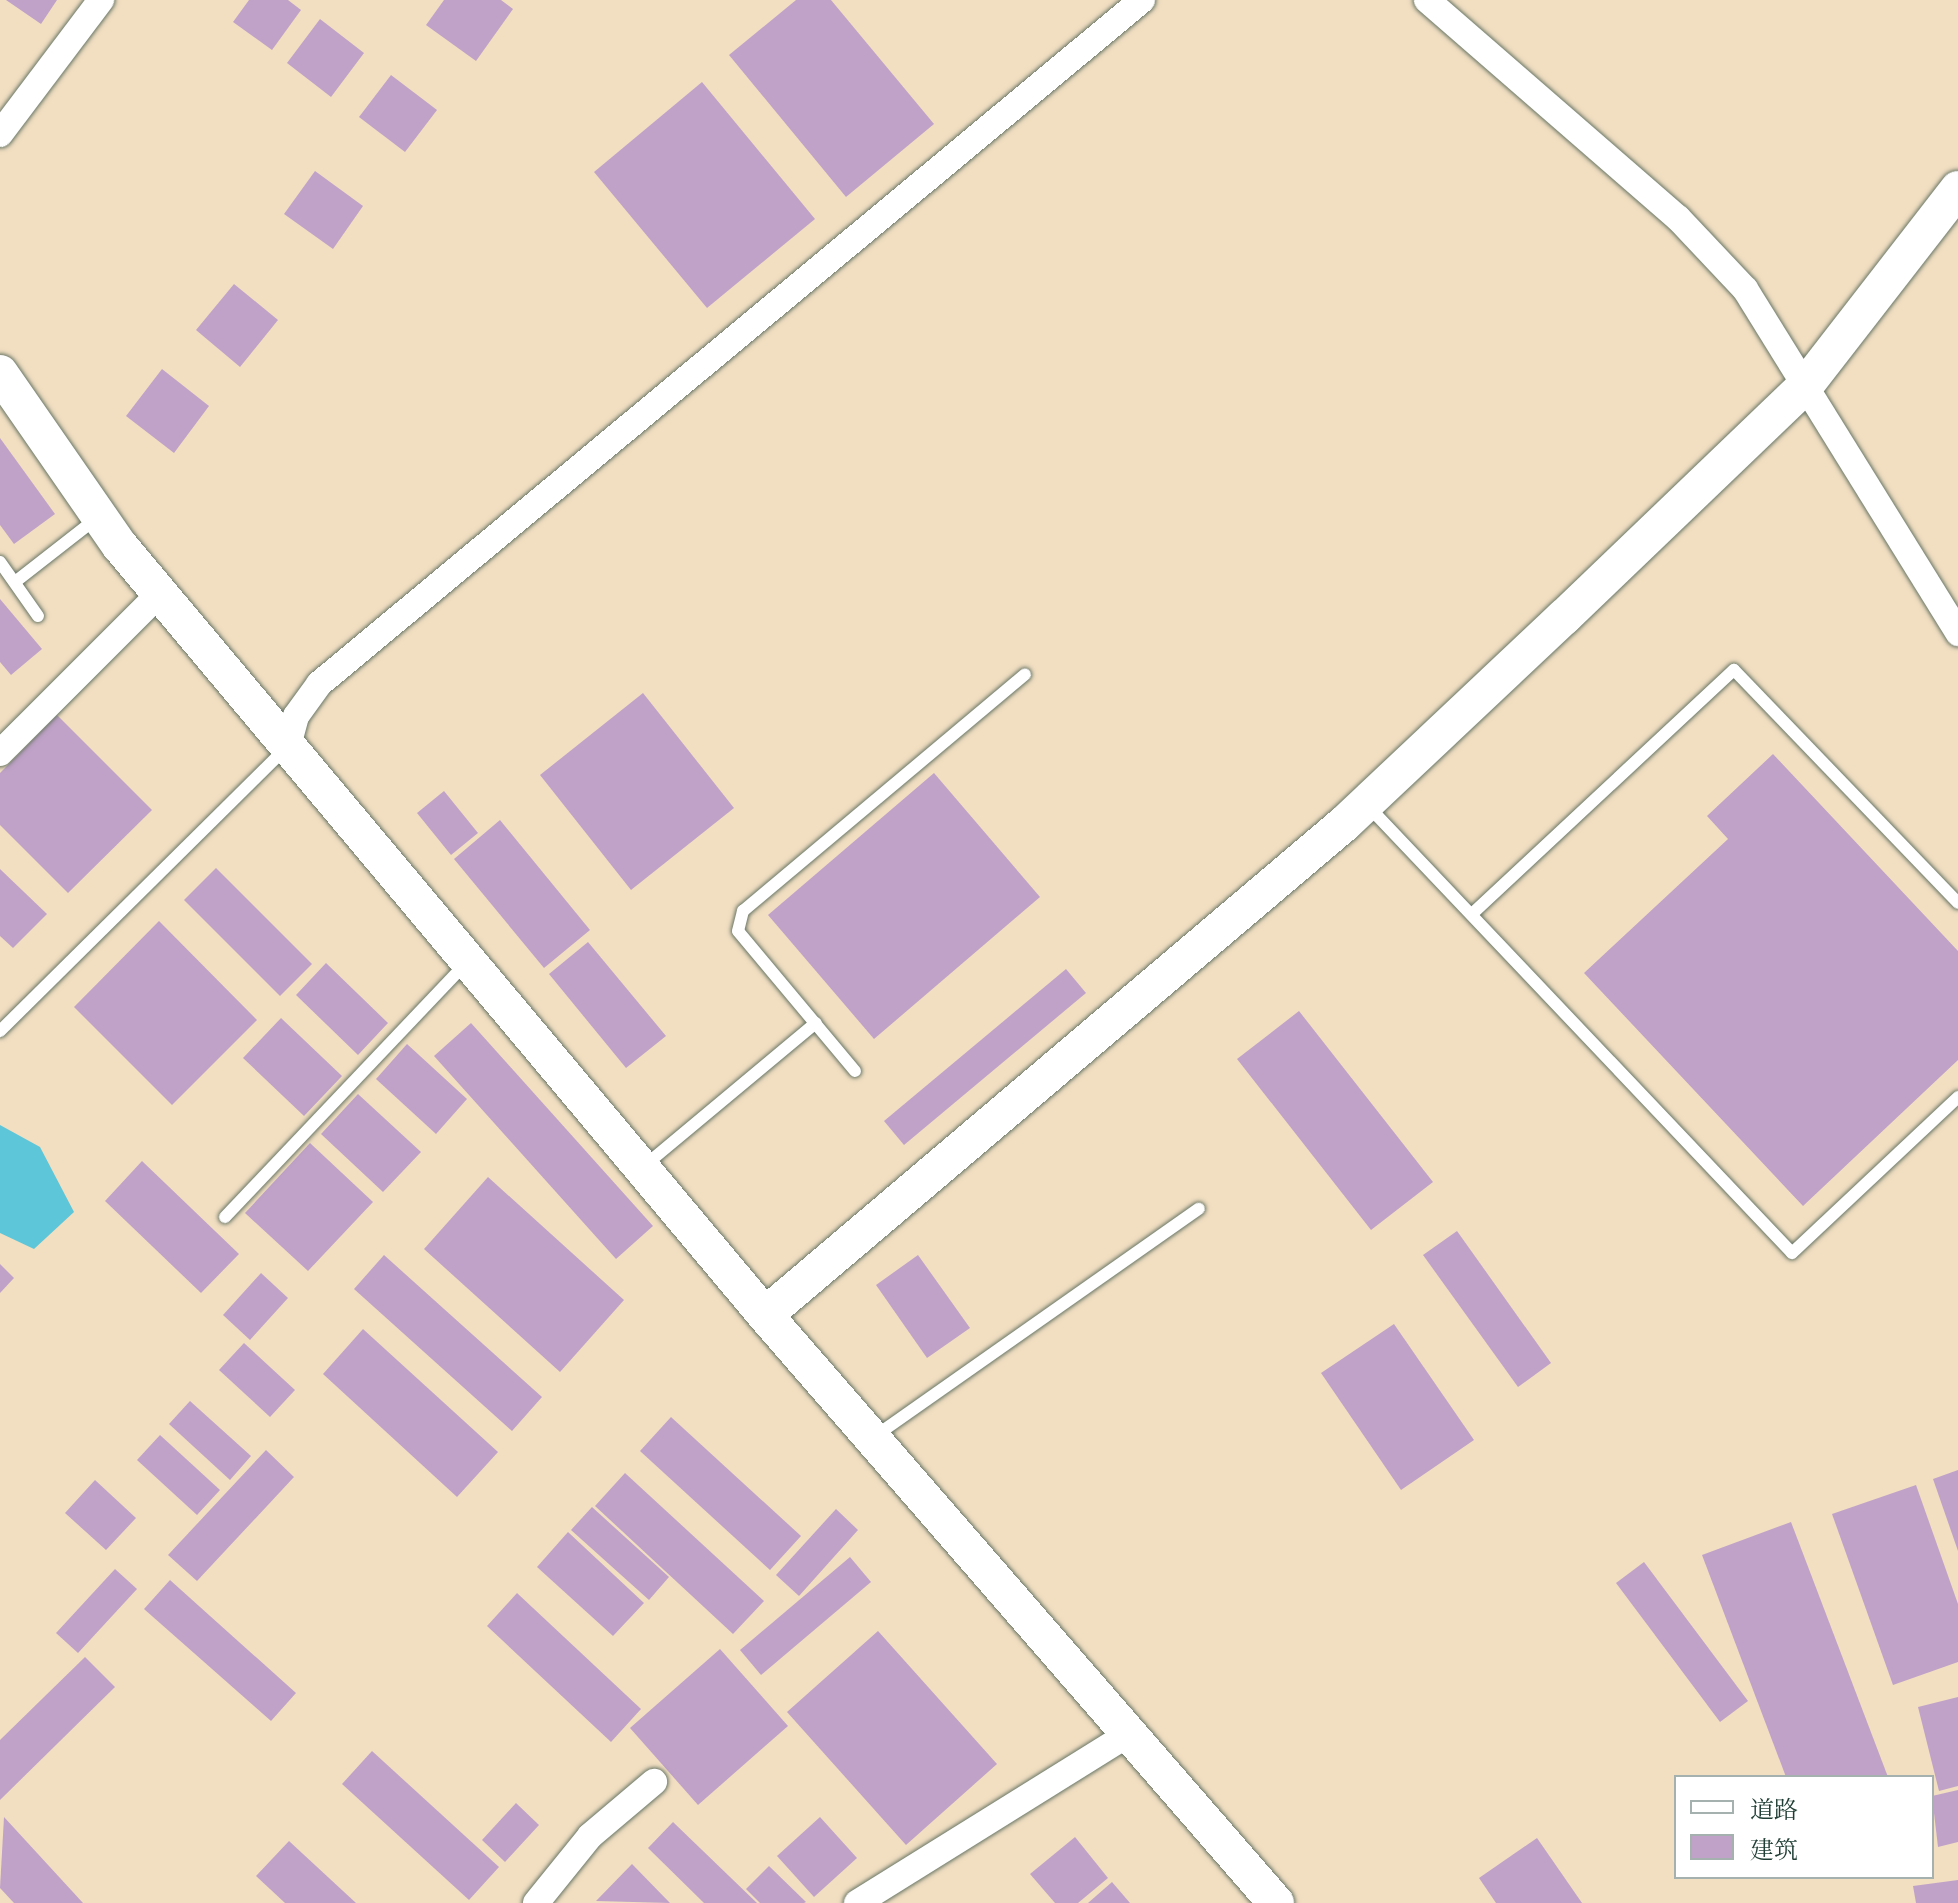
<!DOCTYPE html>
<html>
<head>
<meta charset="utf-8">
<style>
  body { margin:0 }
  #map { position:relative; width:1958px; height:1903px; overflow:hidden; background:#f2dfc2; font-family:"IM FELL French Canon","Noto Serif SC",serif }
  div>[style] { position:absolute }
  .water>* { inset:0; background:#5dc6d9 }
  .building>* { inset:0; background:#c0a2c8 }
  .roads { filter:drop-shadow(0 0 2px #697666) drop-shadow(0 0 2px #697666) }
  .lane>* { height:12px; margin:-6px; padding:0 6px; transform-origin:6px; border-radius:6px; background:#fff }
  .street>* { height:26px; margin:-13px; padding:0 13px; transform-origin:13px; border-radius:13px; background:#fff }
  .secondary>* { height:36px; margin:-18px; padding:0 18px; transform-origin:18px; border-radius:18px; background:#fff }
  span { translate:-50% -50%; white-space:nowrap; text-align:center; line-height:1.15; -webkit-text-stroke:7px #fff; paint-order:stroke }
  .legend { position:absolute; left:1674px; top:1775px; width:260px; height:104px; box-sizing:border-box; background:#fff; border:2px solid #a5b1ae; margin:0; padding:10px 14px; list-style:none; font-size:24px; color:#1f3d34 }
  .legend li { display:flex; align-items:center; gap:16px; height:40px }
  .legend b { width:40px; border:2px solid #a5b1ae }
</style>
</head>
<body>
<div id="map">
  <div class="water">
    <i style="clip-path:polygon(0 1125px,40px 1147px,74px 1212px,34px 1249px,0 1233px)"></i>
  </div>
  <div class="building">
    <i style="clip-path:polygon(6px 0,57px 0,41px 24px)"></i>
    <i style="clip-path:polygon(249px 0,288px 0,301px 10px,272px 50px,233px 22px)"></i>
    <i style="clip-path:polygon(444px 0,501px 0,513px 9px,476px 61px,426px 25px)"></i>
    <i style="clip-path:polygon(796px 0,831px 0,934px 124px,846px 197px,729px 55px)"></i>
    <i style="clip-path:polygon(320px 19px,364px 53px,331px 97px,287px 63px)"></i>
    <i style="clip-path:polygon(391px 75px,437px 110px,405px 152px,359px 117px)"></i>
    <i style="clip-path:polygon(702px 82px,815px 219px,707px 308px,594px 172px)"></i>
    <i style="clip-path:polygon(315px 171px,363px 206px,333px 249px,284px 214px)"></i>
    <i style="clip-path:polygon(234px 284px,278px 320px,240px 367px,196px 330px)"></i>
    <i style="clip-path:polygon(162px 369px,209px 406px,174px 453px,126px 416px)"></i>
    <i style="clip-path:polygon(0 438px,55px 514px,14px 544px,0 525px)"></i>
    <i style="clip-path:polygon(0 599px,42px 649px,11px 675px,0 662px)"></i>
    <i style="clip-path:polygon(643px 693px,734px 808px,631px 890px,540px 775px)"></i>
    <i style="clip-path:polygon(57px 715px,152px 810px,68px 893px,0 825px,0 773px)"></i>
    <i style="clip-path:polygon(1773px 754px,1958px 951px,1958px 1060px,1803px 1206px,1584px 973px,1728px 839px,1707px 816px)"></i>
    <i style="clip-path:polygon(934px 773px,1040px 897px,874px 1039px,768px 915px)"></i>
    <i style="clip-path:polygon(444px 791px,478px 833px,451px 855px,417px 813px)"></i>
    <i style="clip-path:polygon(500px 820px,590px 930px,544px 968px,454px 859px)"></i>
    <i style="clip-path:polygon(216px 868px,312px 964px,280px 996px,184px 900px)"></i>
    <i style="clip-path:polygon(0 869px,47px 914px,13px 948px,0 936px)"></i>
    <i style="clip-path:polygon(159px 921px,257px 1020px,172px 1105px,74px 1007px)"></i>
    <i style="clip-path:polygon(588px 942px,666px 1036px,626px 1068px,549px 974px)"></i>
    <i style="clip-path:polygon(326px 963px,388px 1023px,358px 1055px,296px 995px)"></i>
    <i style="clip-path:polygon(1066px 969px,1086px 993px,904px 1145px,884px 1121px)"></i>
    <i style="clip-path:polygon(1299px 1011px,1433px 1182px,1371px 1230px,1237px 1059px)"></i>
    <i style="clip-path:polygon(281px 1018px,342px 1076px,304px 1116px,243px 1058px)"></i>
    <i style="clip-path:polygon(471px 1023px,653px 1226px,616px 1259px,434px 1056px)"></i>
    <i style="clip-path:polygon(407px 1044px,467px 1099px,436px 1134px,376px 1079px)"></i>
    <i style="clip-path:polygon(358px 1094px,421px 1152px,383px 1192px,321px 1134px)"></i>
    <i style="clip-path:polygon(310px 1143px,373px 1202px,308px 1271px,245px 1213px)"></i>
    <i style="clip-path:polygon(142px 1161px,239px 1254px,201px 1293px,105px 1201px)"></i>
    <i style="clip-path:polygon(488px 1177px,624px 1300px,560px 1372px,424px 1249px)"></i>
    <i style="clip-path:polygon(1457px 1231px,1551px 1363px,1518px 1387px,1423px 1255px)"></i>
    <i style="clip-path:polygon(384px 1255px,542px 1397px,512px 1431px,354px 1289px)"></i>
    <i style="clip-path:polygon(918px 1255px,970px 1328px,927px 1358px,876px 1285px)"></i>
    <i style="clip-path:polygon(0 1264px,14px 1278px,0 1293px)"></i>
    <i style="clip-path:polygon(261px 1273px,288px 1298px,250px 1340px,223px 1315px)"></i>
    <i style="clip-path:polygon(1394px 1324px,1474px 1440px,1401px 1490px,1321px 1373px)"></i>
    <i style="clip-path:polygon(363px 1329px,498px 1452px,457px 1497px,323px 1374px)"></i>
    <i style="clip-path:polygon(244px 1343px,295px 1390px,270px 1417px,219px 1370px)"></i>
    <i style="clip-path:polygon(190px 1401px,251px 1456px,230px 1480px,169px 1424px)"></i>
    <i style="clip-path:polygon(671px 1417px,801px 1536px,770px 1570px,640px 1451px)"></i>
    <i style="clip-path:polygon(160px 1435px,220px 1490px,197px 1515px,137px 1460px)"></i>
    <i style="clip-path:polygon(266px 1450px,294px 1477px,197px 1581px,168px 1555px)"></i>
    <i style="clip-path:polygon(1958px 1470px,1958px 1551px,1933px 1479px)"></i>
    <i style="clip-path:polygon(625px 1473px,764px 1601px,733px 1634px,595px 1506px)"></i>
    <i style="clip-path:polygon(95px 1480px,136px 1518px,106px 1550px,65px 1513px)"></i>
    <i style="clip-path:polygon(1916px 1485px,1958px 1604px,1958px 1662px,1893px 1685px,1832px 1514px)"></i>
    <i style="clip-path:polygon(592px 1507px,669px 1577px,649px 1600px,571px 1530px)"></i>
    <i style="clip-path:polygon(836px 1509px,858px 1530px,799px 1596px,776px 1575px)"></i>
    <i style="clip-path:polygon(1791px 1522px,1888px 1777px,1786px 1777px,1702px 1555px)"></i>
    <i style="clip-path:polygon(568px 1532px,644px 1603px,613px 1636px,537px 1567px)"></i>
    <i style="clip-path:polygon(850px 1557px,871px 1582px,761px 1675px,740px 1650px)"></i>
    <i style="clip-path:polygon(1644px 1562px,1748px 1701px,1720px 1722px,1616px 1583px)"></i>
    <i style="clip-path:polygon(115px 1569px,137px 1589px,78px 1653px,56px 1633px)"></i>
    <i style="clip-path:polygon(170px 1580px,296px 1693px,271px 1721px,144px 1609px)"></i>
    <i style="clip-path:polygon(517px 1593px,641px 1709px,611px 1742px,487px 1626px)"></i>
    <i style="clip-path:polygon(878px 1631px,997px 1764px,906px 1845px,787px 1712px)"></i>
    <i style="clip-path:polygon(720px 1649px,788px 1726px,698px 1805px,630px 1728px)"></i>
    <i style="clip-path:polygon(85px 1657px,115px 1687px,0 1800px,0 1740px)"></i>
    <i style="clip-path:polygon(1958px 1697px,1958px 1786px,1939px 1791px,1918px 1707px)"></i>
    <i style="clip-path:polygon(372px 1751px,499px 1867px,469px 1900px,342px 1784px)"></i>
    <i style="clip-path:polygon(1958px 1790px,1958px 1842px,1938px 1847px,1932px 1796px)"></i>
    <i style="clip-path:polygon(516px 1803px,539px 1825px,505px 1862px,482px 1840px)"></i>
    <i style="clip-path:polygon(4px 1817px,83px 1903px,14px 1903px,0 1888px)"></i>
    <i style="clip-path:polygon(820px 1817px,857px 1858px,814px 1897px,777px 1856px)"></i>
    <i style="clip-path:polygon(673px 1822px,757px 1903px,704px 1903px,648px 1848px)"></i>
    <i style="clip-path:polygon(1075px 1837px,1108px 1878px,1078px 1903px,1055px 1903px,1030px 1874px)"></i>
    <i style="clip-path:polygon(1537px 1838px,1582px 1903px,1496px 1903px,1479px 1878px)"></i>
    <i style="clip-path:polygon(289px 1841px,356px 1903px,285px 1903px,256px 1876px)"></i>
    <i style="clip-path:polygon(632px 1864px,670px 1903px,596px 1901px)"></i>
    <i style="clip-path:polygon(769px 1866px,806px 1902px,804px 1903px,760px 1903px,746px 1889px)"></i>
    <i style="clip-path:polygon(1958px 1880px,1958px 1903px,1916px 1903px,1913px 1886px)"></i>
    <i style="clip-path:polygon(1112px 1882px,1130px 1903px,1088px 1903px)"></i>
  </div>
  <div class="roads">
    <div class="lane">
      <i style="left:0;top:562px;width:66px;rotate:54.9deg"></i>
      <i style="left:15px;top:582px;width:104px;rotate:-38deg"></i>
      <i style="left:1368px;top:806px;width:616px;rotate:46.51deg"></i>
      <i style="left:1792px;top:1253px;width:228px;rotate:-43.2deg"></i>
      <i style="left:1472px;top:914px;width:358px;rotate:-43deg"></i>
      <i style="left:1734px;top:670px;width:323px;rotate:46.1deg"></i>
      <i style="left:0;top:1031px;width:402px;rotate:-44.7deg"></i>
      <i style="left:855px;top:1071px;width:182px;rotate:-129.9deg"></i>
      <i style="left:738px;top:931px;width:21px;rotate:-76deg"></i>
      <i style="left:743px;top:911px;width:368px;rotate:-40deg"></i>
      <i style="left:643px;top:1167px;width:225px;rotate:-39.8deg"></i>
      <i style="left:225px;top:1217px;width:350px;rotate:-46.5deg"></i>
      <i style="left:874px;top:1437px;width:397px;rotate:-35.1deg"></i>
    </div>
    <div class="street">
      <i style="left:1427px;top:0;width:332px;rotate:41deg"></i>
      <i style="left:1678px;top:218px;width:98px;rotate:46.7deg"></i>
      <i style="left:1745px;top:289px;width:405px;rotate:58.2deg"></i>
      <i style="left:0;top:134px;width:168px;rotate:-53deg"></i>
      <i style="left:288px;top:746px;width:31px;rotate:-75deg"></i>
      <i style="left:296px;top:716px;width:39px;rotate:-54deg"></i>
      <i style="left:319px;top:684px;width:1070px;rotate:-39.73deg"></i>
      <i style="left:0;top:753px;width:226px;rotate:-45deg"></i>
      <i style="left:536px;top:1903px;width:86px;rotate:-51.1deg"></i>
      <i style="left:590px;top:1836px;width:84px;rotate:-40.2deg"></i>
      <i style="left:857px;top:1903px;width:322px;rotate:-31.9deg"></i>
    </div>
    <div class="secondary">
      <i style="left:0;top:373px;width:211px;rotate:55.3deg"></i>
      <i style="left:120px;top:546px;width:1004px;rotate:50.01deg"></i>
      <i style="left:765px;top:1315px;width:779px;rotate:49.01deg"></i>
      <i style="left:765px;top:1315px;width:759px;rotate:-40.3deg"></i>
      <i style="left:1344px;top:824px;width:302px;rotate:-43.3deg"></i>
      <i style="left:1564px;top:617px;width:335px;rotate:-43.8deg"></i>
      <i style="left:1806px;top:385px;width:248px;rotate:-52.2deg"></i>
    </div>
  </div>
  <ul class="legend">
  <li><b style="height:10px;background:#fff"></b>道路</li>
  <li><b style="height:22px;background:#c0a2c8"></b>建筑</li>
  </ul>
</div>
</body>
</html>
